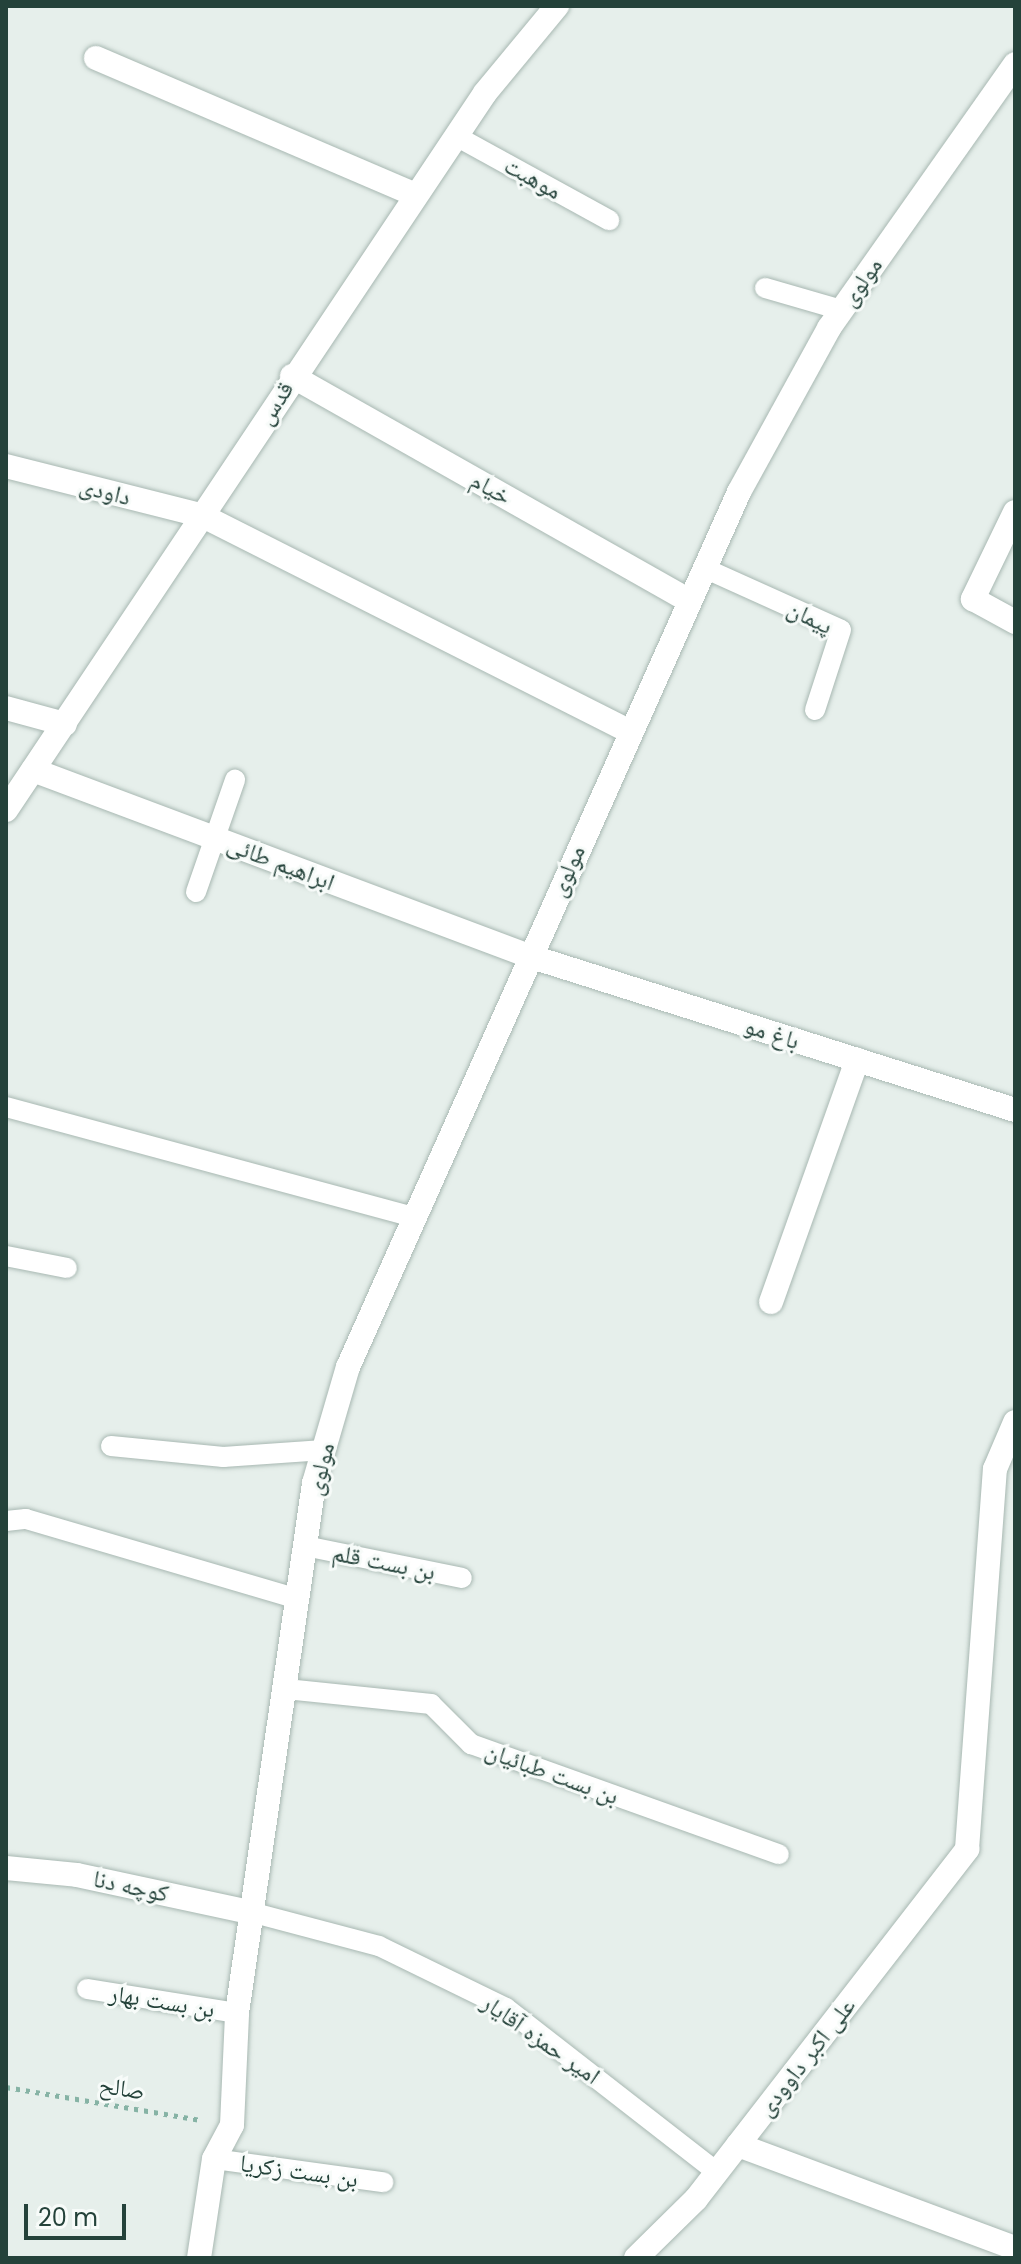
<!DOCTYPE html>
<html>
<head>
<meta charset="utf-8">
<style>
  body { margin:0 }
  #map { position:relative; width:1021px; height:2264px; overflow:hidden; background:#e6efeb; font-family:Poppins,"Noto Naskh Arabic",sans-serif }
  div>[style] { position:absolute }
  .path>* { height:5px; margin-top:-2.5px; transform-origin:0; background:repeating-linear-gradient(90deg,#86b3a5 0 4px,transparent 0 10px) }
  .roads { filter:drop-shadow(0 0 2px #a8b8b2) drop-shadow(0 0 2px #a8b8b2) }
  .lane>* { height:20px; margin:-10px; padding:0 10px; transform-origin:10px; border-radius:10px; background:#fff }
  .street>* { height:24px; margin:-12px; padding:0 12px; transform-origin:12px; border-radius:12px; background:#fff }
  .secondary>* { height:24px; margin:-12px; padding:0 12px; transform-origin:12px; border-radius:12px; background:#fff }
  span { translate:-50% -50%; white-space:nowrap; text-align:center; line-height:1.15; -webkit-text-stroke:6px #f7fbf9; paint-order:stroke }
  .street-label { font-size:24px; color:#24423a }
  .frame { position:absolute; inset:0; border:8px solid #24423a; pointer-events:none }
  .scale { position:absolute; left:24px; top:2204px; width:102px; height:36px; box-sizing:border-box; border:4px solid #24423a; border-top:0; padding-left:10px; font-size:24px; line-height:28px; white-space:nowrap; color:#24423a; -webkit-text-stroke:6px #f7fbf9; paint-order:stroke }
</style>
</head>
<body>
<div id="map">
  <div class="path">
    <i style="left:6px;top:2087px;width:199px;rotate:9.6deg"></i>
  </div>
  <div class="roads">
    <div class="lane">
      <i style="left:456px;top:136px;width:175px;rotate:28.8deg"></i>
      <i style="left:765px;top:288px;width:79px;rotate:16.1deg"></i>
      <i style="left:704px;top:568px;width:150px;rotate:24.3deg"></i>
      <i style="left:841px;top:630px;width:84px;rotate:108deg"></i>
      <i style="left:196px;top:892px;width:119px;rotate:-70.8deg"></i>
      <i style="left:6px;top:1107px;width:423px;rotate:15.1deg"></i>
      <i style="left:6px;top:1256px;width:62px;rotate:11.1deg"></i>
      <i style="left:111px;top:1446px;width:113px;rotate:5.6deg"></i>
      <i style="left:223px;top:1457px;width:101px;rotate:-4deg"></i>
      <i style="left:6px;top:1521px;width:20px;rotate:-6deg"></i>
      <i style="left:26px;top:1519px;width:284px;rotate:16.4deg"></i>
      <i style="left:305px;top:1546px;width:160px;rotate:11.5deg"></i>
      <i style="left:286px;top:1689px;width:146px;rotate:5.9deg"></i>
      <i style="left:431px;top:1704px;width:57px;rotate:45deg"></i>
      <i style="left:471px;top:1744px;width:327px;rotate:19.7deg"></i>
      <i style="left:254px;top:1913px;width:129px;rotate:14.8deg"></i>
      <i style="left:379px;top:1946px;width:141px;rotate:26deg"></i>
      <i style="left:506px;top:2008px;width:267px;rotate:37.9deg"></i>
      <i style="left:87px;top:1989px;width:152px;rotate:9.1deg"></i>
      <i style="left:214px;top:2159px;width:171px;rotate:7.8deg"></i>
    </div>
    <div class="street">
      <i style="left:96px;top:58px;width:348px;rotate:23.2deg"></i>
      <i style="left:292px;top:376px;width:456px;rotate:29.5deg"></i>
      <i style="left:6px;top:466px;width:203px;rotate:14.2deg"></i>
      <i style="left:203px;top:516px;width:479px;rotate:26.8deg"></i>
      <i style="left:1015px;top:512px;width:97px;rotate:115.8deg"></i>
      <i style="left:973px;top:599px;width:48px;rotate:28.7deg"></i>
      <i style="left:33px;top:770px;width:530px;rotate:20.56deg"></i>
      <i style="left:529px;top:956px;width:510px;rotate:17.58deg"></i>
      <i style="left:771px;top:1302px;width:257px;rotate:-70.4deg"></i>
      <i style="left:6px;top:1868px;width:71px;rotate:5.6deg"></i>
      <i style="left:77px;top:1875px;width:181px;rotate:12.1deg"></i>
      <i style="left:738px;top:2145px;width:296px;rotate:20.4deg"></i>
      <i style="left:636px;top:2258px;width:84px;rotate:-44.5deg"></i>
      <i style="left:696px;top:2199px;width:443px;rotate:-52.2deg"></i>
      <i style="left:967px;top:1849px;width:381px;rotate:-85.8deg"></i>
      <i style="left:995px;top:1469px;width:51px;rotate:-66.9deg"></i>
    </div>
    <div class="secondary">
      <i style="left:6px;top:708px;width:61px;rotate:15.2deg"></i>
      <i style="left:6px;top:810px;width:862px;rotate:-56.25deg"></i>
      <i style="left:485px;top:93px;width:113px;rotate:-50.4deg"></i>
      <i style="left:199px;top:2258px;width:100px;rotate:-81.4deg"></i>
      <i style="left:214px;top:2159px;width:38px;rotate:-62deg"></i>
      <i style="left:232px;top:2125px;width:112px;rotate:-87.4deg"></i>
      <i style="left:237px;top:2013px;width:536px;rotate:-81.73deg"></i>
      <i style="left:314px;top:1483px;width:121px;rotate:-73.7deg"></i>
      <i style="left:348px;top:1367px;width:958px;rotate:-65.92deg"></i>
      <i style="left:739px;top:492px;width:187px;rotate:-61.2deg"></i>
      <i style="left:829px;top:328px;width:323px;rotate:-54.8deg"></i>
    </div>
  </div>
  <div class="street-label">
    <span style="left:533px;top:178px;rotate:29deg">موهبت</span>
    <span style="left:861px;top:282px;rotate:-55deg">مولوی</span>
    <span style="left:275px;top:403px;rotate:-57deg">قدس</span>
    <span style="left:491px;top:488px;rotate:29deg">خیام</span>
    <span style="left:105px;top:491px;rotate:14deg">داودی</span>
    <span style="left:810px;top:617px;rotate:26deg">پیمان</span>
    <span style="left:281px;top:863px;rotate:21deg">ابراهیم طائی</span>
    <span style="left:567px;top:871px;rotate:-66deg">مولوی</span>
    <span style="left:772px;top:1033px;rotate:18deg">باغ مو</span>
    <span style="left:320px;top:1469px;rotate:-76deg">مولوی</span>
    <span style="left:384px;top:1562px;rotate:11deg">بن بست قلم</span>
    <span style="left:552px;top:1773px;rotate:20deg">بن بست طبائیان</span>
    <span style="left:131px;top:1886px;rotate:12deg">کوچه دنا</span>
    <span style="left:162px;top:2001px;rotate:9deg">بن بست بهار</span>
    <span style="left:541px;top:2039px;rotate:35deg">امیر حمزه آقایار</span>
    <span style="left:806px;top:2057px;rotate:-52deg">علی اکبر داوودی</span>
    <span style="left:122px;top:2088px;rotate:9deg">صالح</span>
    <span style="left:299px;top:2171px;rotate:8deg">بن بست زکریا</span>
  </div>
  <div class="frame"></div>
  <div class="scale">20 m</div>
</div>
</body>
</html>
